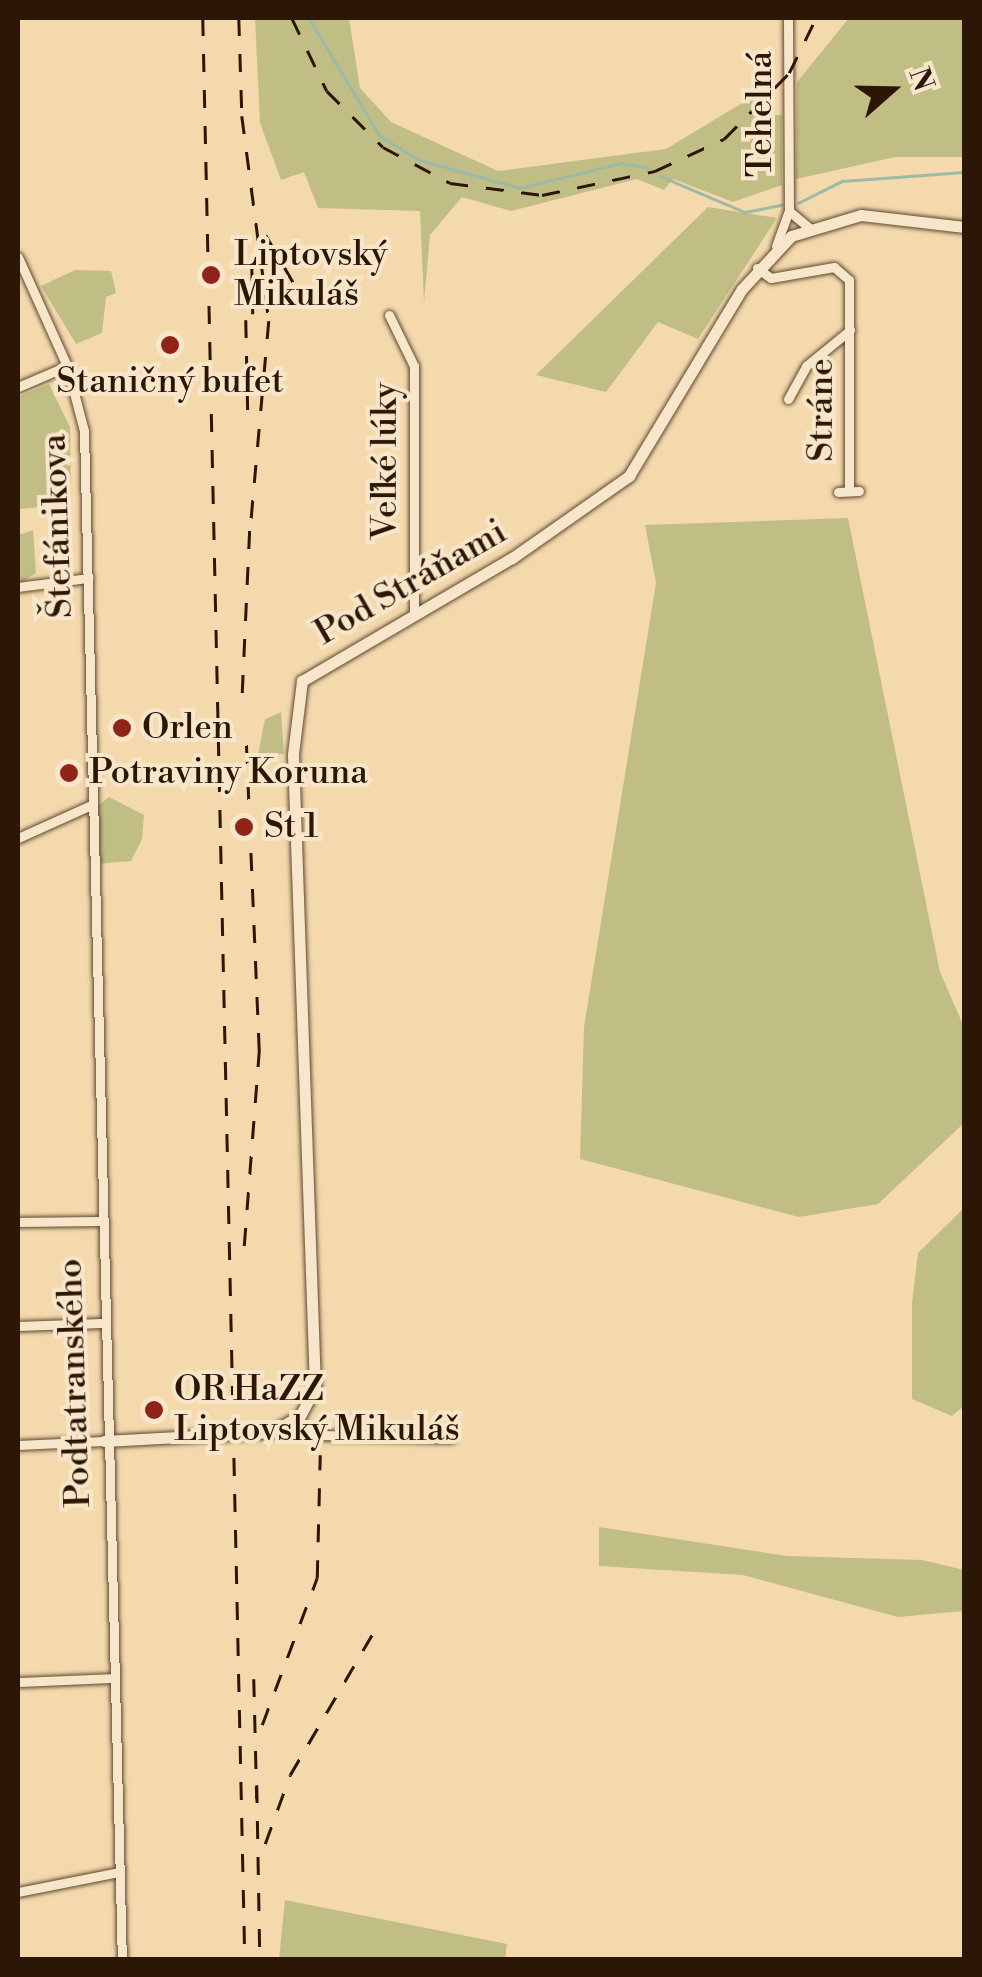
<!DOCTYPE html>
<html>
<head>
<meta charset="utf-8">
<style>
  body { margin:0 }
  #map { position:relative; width:982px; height:1977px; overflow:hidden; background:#f4d9ad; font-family:"Libre Bodoni",serif }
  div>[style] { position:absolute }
  .green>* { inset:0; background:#c1be85 }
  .stream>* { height:2.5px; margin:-1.25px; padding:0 1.25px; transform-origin:1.25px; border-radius:1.25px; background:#9cbaa7 }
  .roads { filter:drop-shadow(0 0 2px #5e4830) drop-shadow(0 0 2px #5e4830) }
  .minor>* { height:9px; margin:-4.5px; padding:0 4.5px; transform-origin:4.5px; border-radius:4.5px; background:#f8e6ca }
  .tertiary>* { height:11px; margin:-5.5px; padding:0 5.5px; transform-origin:5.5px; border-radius:5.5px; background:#f8e6ca }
  .rail>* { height:2.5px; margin-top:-1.25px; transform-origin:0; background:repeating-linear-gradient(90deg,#2c1706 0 18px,transparent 0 36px) }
  .dots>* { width:28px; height:28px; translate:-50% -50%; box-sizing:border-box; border:5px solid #f8e6ca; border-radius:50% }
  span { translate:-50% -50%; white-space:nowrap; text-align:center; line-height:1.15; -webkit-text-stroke:8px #f8e6ca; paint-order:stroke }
  .street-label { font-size:35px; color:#2c1706 }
  .poi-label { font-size:35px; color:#2c1706 }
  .left { translate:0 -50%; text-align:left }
  .frame { position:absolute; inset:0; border:20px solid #2c1706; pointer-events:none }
  .north { position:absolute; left:842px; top:40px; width:100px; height:100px; -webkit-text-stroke:8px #f8e6ca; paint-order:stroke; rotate:70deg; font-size:28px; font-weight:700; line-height:40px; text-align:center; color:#2c1706 }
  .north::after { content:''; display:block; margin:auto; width:35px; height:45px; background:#2c1706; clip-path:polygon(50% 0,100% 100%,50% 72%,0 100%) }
</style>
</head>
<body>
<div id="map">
  <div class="green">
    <i style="clip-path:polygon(255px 18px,349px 18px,360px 88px,391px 122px,498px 171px,666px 149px,752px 97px,759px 115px,782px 115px,782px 185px,733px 202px,673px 179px,664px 190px,637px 179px,511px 211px,462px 197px,430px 235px,424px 302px,420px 211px,318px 208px,304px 172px,281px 180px,260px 123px)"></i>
    <i style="clip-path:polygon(849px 18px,964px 18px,964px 157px,895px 157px,796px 179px,797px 82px)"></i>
    <i style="clip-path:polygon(708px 207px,777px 218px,698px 339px,658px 322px,606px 392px,536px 375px)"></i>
    <i style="clip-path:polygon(75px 270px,111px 271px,116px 293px,106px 297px,102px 333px,76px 344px,41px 286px)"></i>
    <i style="clip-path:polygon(49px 384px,70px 427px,71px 504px,20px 509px,18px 397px)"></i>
    <i style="clip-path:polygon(848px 518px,940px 972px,964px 1027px,964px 1123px,878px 1204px,799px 1217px,580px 1159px,584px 1027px,656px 583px,645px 525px)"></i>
    <i style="clip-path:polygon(33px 530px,36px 573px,18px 585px,18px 535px)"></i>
    <i style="clip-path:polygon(281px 712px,284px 754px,258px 755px,265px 719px)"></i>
    <i style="clip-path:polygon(109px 797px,144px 815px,142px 839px,131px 861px,97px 864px,96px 807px)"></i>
    <i style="clip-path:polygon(964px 1208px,964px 1406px,952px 1416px,912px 1399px,912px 1303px,918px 1253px)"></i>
    <i style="clip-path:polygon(599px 1527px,787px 1556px,922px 1560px,964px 1570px,964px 1611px,898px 1617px,743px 1575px,599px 1566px)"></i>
    <i style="clip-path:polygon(285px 1900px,507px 1944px,505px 1959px,279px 1959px)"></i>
  </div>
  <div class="stream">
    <i style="left:309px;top:18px;width:138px;rotate:59deg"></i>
    <i style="left:380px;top:136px;width:47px;rotate:31deg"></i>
    <i style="left:420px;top:160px;width:104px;rotate:15.6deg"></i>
    <i style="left:520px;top:188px;width:104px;rotate:-13.9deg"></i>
    <i style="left:621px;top:163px;width:28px;rotate:10deg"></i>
    <i style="left:660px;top:176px;width:92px;rotate:23deg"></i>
    <i style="left:745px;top:212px;width:37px;rotate:-11deg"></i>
    <i style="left:798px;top:203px;width:49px;rotate:-26.6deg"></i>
    <i style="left:842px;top:181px;width:122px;rotate:-4.2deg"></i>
  </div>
  <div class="roads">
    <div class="minor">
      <i style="left:789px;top:211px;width:25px;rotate:40deg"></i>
      <i style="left:776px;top:246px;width:37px;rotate:-70deg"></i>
      <i style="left:789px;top:211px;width:193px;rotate:-90.3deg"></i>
      <i style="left:18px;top:257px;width:120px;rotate:65.8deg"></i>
      <i style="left:67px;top:366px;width:67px;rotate:75.3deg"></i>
      <i style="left:84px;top:431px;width:1529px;rotate:88.58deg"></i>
      <i style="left:757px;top:268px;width:17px;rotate:36deg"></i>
      <i style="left:771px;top:278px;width:64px;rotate:-9.9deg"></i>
      <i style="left:834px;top:267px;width:20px;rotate:41deg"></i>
      <i style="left:849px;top:280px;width:211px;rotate:90deg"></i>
      <i style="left:389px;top:315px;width:57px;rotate:63.9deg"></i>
      <i style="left:414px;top:366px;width:248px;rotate:90deg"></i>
      <i style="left:18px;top:387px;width:53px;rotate:-23.2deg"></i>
      <i style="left:788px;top:399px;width:38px;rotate:-61deg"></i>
      <i style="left:806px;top:366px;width:57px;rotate:-39.3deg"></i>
      <i style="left:838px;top:492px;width:21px;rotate:-3deg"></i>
      <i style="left:18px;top:587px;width:71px;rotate:-7.3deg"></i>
      <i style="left:18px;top:838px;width:78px;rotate:-24.3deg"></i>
      <i style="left:18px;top:1222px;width:80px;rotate:-0.7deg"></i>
      <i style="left:18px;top:1326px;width:83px;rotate:-2.1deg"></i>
      <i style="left:293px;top:1422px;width:32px;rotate:24deg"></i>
      <i style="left:322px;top:1435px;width:129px;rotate:1.3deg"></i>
      <i style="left:18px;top:1445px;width:86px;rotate:-2.7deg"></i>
      <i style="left:18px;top:1682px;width:94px;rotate:-2.4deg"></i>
      <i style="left:18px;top:1892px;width:103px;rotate:-11.2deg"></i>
    </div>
    <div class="tertiary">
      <i style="left:104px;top:1441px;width:167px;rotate:-3.1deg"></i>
      <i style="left:271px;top:1432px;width:33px;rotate:-29deg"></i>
      <i style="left:300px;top:1416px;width:32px;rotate:-62deg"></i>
      <i style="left:315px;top:1388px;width:634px;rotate:-91.99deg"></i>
      <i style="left:293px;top:754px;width:74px;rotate:-83deg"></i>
      <i style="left:302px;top:681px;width:243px;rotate:-30.4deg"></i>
      <i style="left:512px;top:558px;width:143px;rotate:-35deg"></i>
      <i style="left:629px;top:476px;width:218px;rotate:-58.9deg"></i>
      <i style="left:742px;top:289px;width:72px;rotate:-47.2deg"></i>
      <i style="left:791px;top:236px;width:73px;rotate:-16.7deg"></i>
      <i style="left:861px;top:215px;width:104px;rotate:6.6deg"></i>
    </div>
  </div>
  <div class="rail">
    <i style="left:203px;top:18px;width:1942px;rotate:88.76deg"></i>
    <i style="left:239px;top:18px;width:98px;rotate:88.2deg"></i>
    <i style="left:242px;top:116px;width:207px;rotate:82.5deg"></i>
    <i style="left:269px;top:321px;width:212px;rotate:95.1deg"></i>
    <i style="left:292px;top:18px;width:81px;rotate:64.4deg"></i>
    <i style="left:327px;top:91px;width:79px;rotate:45deg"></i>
    <i style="left:383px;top:147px;width:76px;rotate:28.2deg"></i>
    <i style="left:450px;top:183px;width:93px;rotate:7.4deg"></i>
    <i style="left:542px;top:195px;width:116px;rotate:-12deg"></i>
    <i style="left:655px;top:171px;width:76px;rotate:-24.9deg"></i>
    <i style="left:724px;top:139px;width:93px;rotate:-45.4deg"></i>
    <i style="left:789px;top:73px;width:61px;rotate:-63.9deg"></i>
    <i style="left:266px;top:235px;width:60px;rotate:60deg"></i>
    <i style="left:252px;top:264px;width:50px;rotate:88.9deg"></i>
    <i style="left:246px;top:320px;width:93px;rotate:88.8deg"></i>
    <i style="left:242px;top:693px;width:175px;rotate:-87.4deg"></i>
    <i style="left:244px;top:1246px;width:196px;rotate:-85.6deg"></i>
    <i style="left:259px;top:1051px;width:308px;rotate:-92.4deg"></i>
    <i style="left:254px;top:1679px;width:120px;rotate:88.6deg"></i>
    <i style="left:262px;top:1725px;width:157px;rotate:-69.5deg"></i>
    <i style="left:317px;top:1578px;width:123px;rotate:-88.6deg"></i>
    <i style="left:257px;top:1785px;width:175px;rotate:89deg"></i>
    <i style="left:265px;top:1844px;width:73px;rotate:-70.1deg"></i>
    <i style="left:290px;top:1775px;width:173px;rotate:-59.7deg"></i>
  </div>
  <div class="dots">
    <i style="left:211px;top:275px;background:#8f2418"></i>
    <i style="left:170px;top:345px;background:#8f2418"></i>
    <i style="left:122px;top:728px;background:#8f2418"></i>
    <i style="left:69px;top:773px;background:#8f2418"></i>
    <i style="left:244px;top:827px;background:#8f2418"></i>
    <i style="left:154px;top:1410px;background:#8f2418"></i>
  </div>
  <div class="street-label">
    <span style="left:761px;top:114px;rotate:-90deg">Tehelná</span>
    <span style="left:822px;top:410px;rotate:-90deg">Stráne</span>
    <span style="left:386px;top:461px;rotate:-90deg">Veľké lúky</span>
    <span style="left:58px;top:526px;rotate:-92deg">Štefánikova</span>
    <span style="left:411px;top:583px;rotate:-30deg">Pod Stráňami</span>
    <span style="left:75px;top:1383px;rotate:-92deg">Podtatranského</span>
  </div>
  <div class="poi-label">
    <span class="left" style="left:234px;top:275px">Liptovský<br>Mikuláš</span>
    <span style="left:170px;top:382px">Staničný bufet</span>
    <span class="left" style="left:142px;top:728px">Orlen</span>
    <span class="left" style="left:89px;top:773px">Potraviny Koruna</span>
    <span class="left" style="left:264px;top:827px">St 1</span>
    <span class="left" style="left:174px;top:1410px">OR HaZZ<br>Liptovský Mikuláš</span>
  </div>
  <div class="frame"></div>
  <div class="north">N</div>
</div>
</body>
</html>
